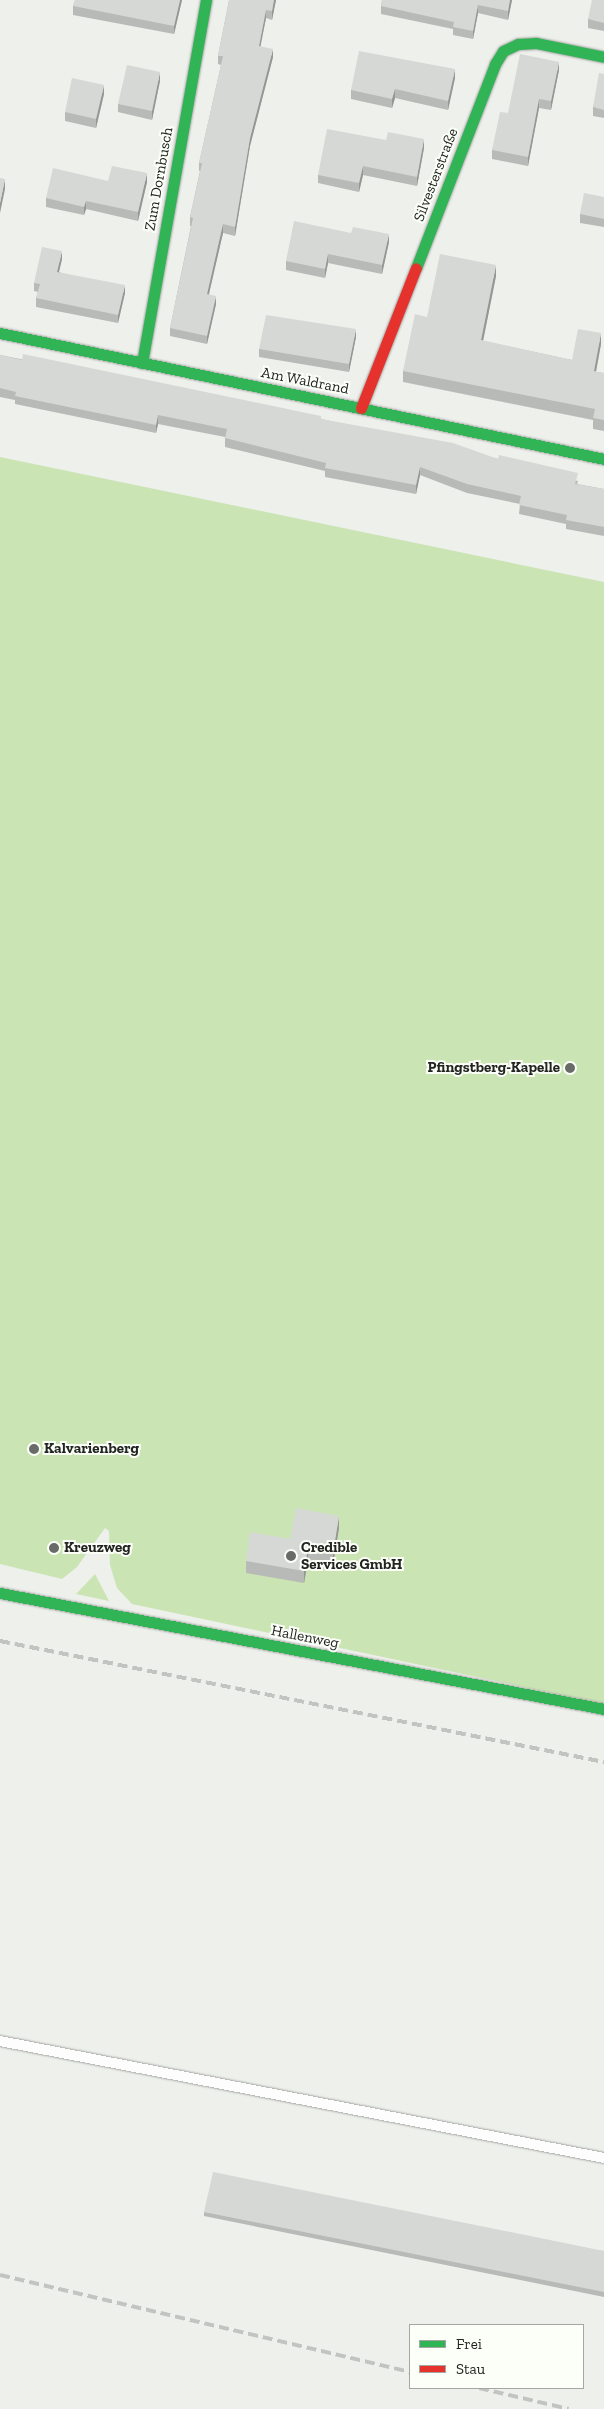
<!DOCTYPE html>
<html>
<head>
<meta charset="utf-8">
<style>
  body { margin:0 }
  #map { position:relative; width:604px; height:2409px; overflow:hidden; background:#eef0ec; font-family:"Zilla Slab",serif }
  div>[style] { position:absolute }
  .green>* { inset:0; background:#cbe4b4 }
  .roads { filter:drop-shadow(0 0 1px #a4a6a3) drop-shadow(0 0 1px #a4a6a3) }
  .lane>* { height:10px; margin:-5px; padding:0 5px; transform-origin:5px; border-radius:5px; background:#fcfdfc }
  .fast>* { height:11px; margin:-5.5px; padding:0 5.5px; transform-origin:5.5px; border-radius:5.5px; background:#30b455 }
  .jam>* { height:11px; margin:-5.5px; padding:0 5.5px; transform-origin:5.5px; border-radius:5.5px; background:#e5322d }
  .rail>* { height:4px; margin-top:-2px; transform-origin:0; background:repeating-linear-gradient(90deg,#c3c3c2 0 10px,transparent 0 15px) }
  .wall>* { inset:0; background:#b8bab7 }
  .shaded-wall>* { inset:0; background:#969795 }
  .building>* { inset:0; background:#d6d8d5 }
  .dots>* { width:14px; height:14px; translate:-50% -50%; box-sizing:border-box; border:2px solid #fbfff8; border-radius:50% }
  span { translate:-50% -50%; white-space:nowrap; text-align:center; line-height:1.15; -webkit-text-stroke:4px #fbfff8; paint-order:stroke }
  .street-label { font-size:15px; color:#222421 }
  .poi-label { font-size:15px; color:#222421; font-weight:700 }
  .right { translate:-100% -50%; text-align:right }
  .left { translate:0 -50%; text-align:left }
  .legend { position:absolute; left:409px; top:2324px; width:175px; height:65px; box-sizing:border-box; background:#fbfff8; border:1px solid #a4a7a2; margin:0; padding:6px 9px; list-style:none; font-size:15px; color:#222421 }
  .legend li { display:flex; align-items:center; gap:10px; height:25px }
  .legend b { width:25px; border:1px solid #a4a7a2 }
</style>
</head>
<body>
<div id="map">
  <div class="green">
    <i style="clip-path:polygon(0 457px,604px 582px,604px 1704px,132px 1604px,117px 1588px,110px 1565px,109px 1531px,105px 1528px,77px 1567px,62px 1579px,0 1564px)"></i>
    <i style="clip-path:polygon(95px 1574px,109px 1601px,76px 1594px)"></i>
  </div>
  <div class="roads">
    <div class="lane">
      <i style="left:0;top:2041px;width:615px;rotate:10.96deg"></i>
    </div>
    <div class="fast">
      <i style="left:416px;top:268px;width:219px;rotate:-68.8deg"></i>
      <i style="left:495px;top:64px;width:15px;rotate:-58deg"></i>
      <i style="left:503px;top:51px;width:17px;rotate:-25deg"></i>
      <i style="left:518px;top:44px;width:18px;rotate:-3deg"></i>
      <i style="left:536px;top:43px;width:69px;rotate:11.6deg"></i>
      <i style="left:0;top:333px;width:617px;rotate:11.78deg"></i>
      <i style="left:142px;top:363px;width:369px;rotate:-80deg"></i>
      <i style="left:0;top:1593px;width:615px;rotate:10.87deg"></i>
    </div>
    <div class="jam">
      <i style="left:361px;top:408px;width:150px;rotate:-68.6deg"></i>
    </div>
  </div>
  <div class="rail">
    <i style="left:0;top:1641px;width:616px;rotate:11.33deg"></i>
    <i style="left:0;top:2275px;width:421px;rotate:13.3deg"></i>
    <i style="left:479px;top:2388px;width:92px;rotate:13.1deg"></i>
  </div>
  <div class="wall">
    <i style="clip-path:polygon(75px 0,182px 0,174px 34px,73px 15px,73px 6px)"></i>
    <i style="clip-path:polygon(229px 0,276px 0,272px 20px,266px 18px,260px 46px,273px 57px,250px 146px,235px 236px,223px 233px,209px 294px,216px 304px,207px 344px,170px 336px,170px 328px,191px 226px,190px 226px,190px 217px,200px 171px,199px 171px,199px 163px,221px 65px,218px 64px,218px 56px)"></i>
    <i style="clip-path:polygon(382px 0,512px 0,508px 20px,478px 13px,473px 39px,453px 35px,453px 29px,381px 14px,381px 6px)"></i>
    <i style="clip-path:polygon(604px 0,604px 31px,588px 28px,588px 19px)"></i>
    <i style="clip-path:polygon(559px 70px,551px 110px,539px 108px,528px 166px,492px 159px,492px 150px,508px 113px)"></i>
    <i style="clip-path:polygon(604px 74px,604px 118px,593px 116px,593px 107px)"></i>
    <i style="clip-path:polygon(455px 78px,448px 110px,395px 98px,392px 108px,351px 99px,351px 90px)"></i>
    <i style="clip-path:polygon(160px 81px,152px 120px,118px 112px,118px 104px)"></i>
    <i style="clip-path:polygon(104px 94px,96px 128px,65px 121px,65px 112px)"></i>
    <i style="clip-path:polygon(386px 140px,424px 148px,417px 186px,363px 175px,359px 192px,318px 183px,318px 175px)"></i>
    <i style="clip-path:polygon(108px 181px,147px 182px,138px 221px,86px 209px,84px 215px,46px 207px,46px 198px)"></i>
    <i style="clip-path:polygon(604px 197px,604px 227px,580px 223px,580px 214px)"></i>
    <i style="clip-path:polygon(351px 233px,389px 242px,382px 274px,328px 263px,325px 278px,286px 270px,286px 261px)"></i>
    <i style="clip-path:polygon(62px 259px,59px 272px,125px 293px,118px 323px,36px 307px,36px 298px,38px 292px,34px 291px,34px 283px)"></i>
    <i style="clip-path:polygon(496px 276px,483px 341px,572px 360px,601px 344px,596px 372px,604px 373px,604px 431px,593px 429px,593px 420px,403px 382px,403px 371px,427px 317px)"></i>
    <i style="clip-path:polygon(356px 337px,349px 372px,259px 357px,259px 349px)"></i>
    <i style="clip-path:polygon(0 355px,321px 419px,498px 459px,578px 481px,577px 484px,604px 489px,604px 536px,566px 529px,566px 524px,519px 514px,520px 504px,467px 493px,420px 475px,416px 494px,325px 477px,325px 471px,225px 447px,225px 437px,158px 424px,156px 433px,15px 404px,15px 400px,0 397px)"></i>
    <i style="clip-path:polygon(339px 1528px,333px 1565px,308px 1561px,304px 1583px,246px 1573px,246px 1561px,290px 1539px)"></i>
    <i style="clip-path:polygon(204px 2212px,604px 2251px,604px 2297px,204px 2216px)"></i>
  </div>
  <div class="shaded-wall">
    <i style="clip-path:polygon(180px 0,182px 0,174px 34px,174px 26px)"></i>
    <i style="clip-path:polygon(274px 0,276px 0,272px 20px,272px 11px)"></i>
    <i style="clip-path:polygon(510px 0,512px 0,508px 20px,508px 11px)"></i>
    <i style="clip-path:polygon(478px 5px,478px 13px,473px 39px,473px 31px)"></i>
    <i style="clip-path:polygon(266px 10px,266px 18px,259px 54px,259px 46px)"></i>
    <i style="clip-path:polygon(273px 49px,273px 57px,250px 146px,235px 236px,235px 227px,250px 138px)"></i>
    <i style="clip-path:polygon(559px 62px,559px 70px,551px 110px,551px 101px)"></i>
    <i style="clip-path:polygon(455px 69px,455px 78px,448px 110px,448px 101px)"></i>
    <i style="clip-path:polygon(160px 72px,160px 81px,152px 120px,152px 111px)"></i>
    <i style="clip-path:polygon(104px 85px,104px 94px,96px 128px,96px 119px)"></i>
    <i style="clip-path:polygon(395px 89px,395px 98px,392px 108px,392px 99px)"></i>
    <i style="clip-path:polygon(539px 99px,539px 108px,528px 166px,528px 157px)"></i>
    <i style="clip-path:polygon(424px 139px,424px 148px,417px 186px,417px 177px)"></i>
    <i style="clip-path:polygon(363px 166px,363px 175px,359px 192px,359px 183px)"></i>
    <i style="clip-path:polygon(147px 173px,147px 182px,138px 221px,138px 212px)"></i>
    <i style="clip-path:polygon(5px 179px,5px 189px,0 213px,0 203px)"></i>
    <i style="clip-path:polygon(86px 201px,86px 209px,84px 215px,84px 207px)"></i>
    <i style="clip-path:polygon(223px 224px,223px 233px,207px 302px,207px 294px)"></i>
    <i style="clip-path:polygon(389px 234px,389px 242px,382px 274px,382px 265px)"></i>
    <i style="clip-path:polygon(62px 251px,62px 259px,57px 280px,57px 272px)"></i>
    <i style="clip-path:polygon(328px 254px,328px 263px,325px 278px,325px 269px)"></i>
    <i style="clip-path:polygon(496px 265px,496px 276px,481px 351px,481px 340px)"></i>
    <i style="clip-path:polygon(125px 285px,125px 293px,118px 323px,118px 315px)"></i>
    <i style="clip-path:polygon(216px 296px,216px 304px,207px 344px,207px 336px)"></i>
    <i style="clip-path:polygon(356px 329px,356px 337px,349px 372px,349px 364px)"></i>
    <i style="clip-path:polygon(601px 333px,601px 344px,594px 382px,594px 371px)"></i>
    <i style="clip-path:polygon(158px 415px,158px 424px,156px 433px,156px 425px)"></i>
    <i style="clip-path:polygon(420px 467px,420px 475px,416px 494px,416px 485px)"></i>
    <i style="clip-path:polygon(339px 1516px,339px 1528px,333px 1565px,333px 1553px)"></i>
    <i style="clip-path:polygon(308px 1548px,308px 1561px,304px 1583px,304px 1571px)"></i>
  </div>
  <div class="building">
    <i style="clip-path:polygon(75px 0,180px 0,174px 26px,73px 6px)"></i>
    <i style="clip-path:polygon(229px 0,274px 0,272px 11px,266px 10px,259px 46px,273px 49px,250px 138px,235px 227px,223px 224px,207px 294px,216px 296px,207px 336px,170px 328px,193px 218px,190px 217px,202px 163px,199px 163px,223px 56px,218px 56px)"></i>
    <i style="clip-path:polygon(382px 0,510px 0,508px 11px,478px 5px,473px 31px,453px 27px,454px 22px,381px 6px)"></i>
    <i style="clip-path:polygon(592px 0,604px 0,604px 23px,588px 19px)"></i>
    <i style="clip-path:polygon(359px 51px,455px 69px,448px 101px,395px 89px,392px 99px,351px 90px)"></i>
    <i style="clip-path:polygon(520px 54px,559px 62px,551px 101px,539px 99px,528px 157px,492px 150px,500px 112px,508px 113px)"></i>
    <i style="clip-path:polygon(127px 65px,160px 72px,152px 111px,118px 104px)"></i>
    <i style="clip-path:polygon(599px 73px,604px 74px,604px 110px,593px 107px)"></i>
    <i style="clip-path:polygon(72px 78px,104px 85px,96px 119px,65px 112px)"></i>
    <i style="clip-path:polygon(327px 129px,386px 140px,388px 132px,424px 139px,417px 177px,363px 166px,359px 183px,318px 175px)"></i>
    <i style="clip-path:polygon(112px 166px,147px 173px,138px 212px,86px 201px,84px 207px,46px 198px,53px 168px,108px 181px)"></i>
    <i style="clip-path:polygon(0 178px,5px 179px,0 203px)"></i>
    <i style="clip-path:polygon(584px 193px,604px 197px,604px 219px,580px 214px)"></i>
    <i style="clip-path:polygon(294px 221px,351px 233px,353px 227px,389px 234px,382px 265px,328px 254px,325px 269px,286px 261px)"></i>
    <i style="clip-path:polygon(42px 247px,62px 251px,57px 272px,125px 285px,118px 315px,36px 298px,40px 284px,34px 283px)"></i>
    <i style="clip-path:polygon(440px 254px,496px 265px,481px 340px,572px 360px,578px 329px,601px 333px,594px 371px,604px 373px,604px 420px,593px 418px,595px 409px,403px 371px,415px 314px,427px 317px)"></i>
    <i style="clip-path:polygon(266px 315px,356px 329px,349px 364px,259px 349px)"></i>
    <i style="clip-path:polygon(23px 354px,321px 416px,321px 419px,453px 443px,498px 459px,499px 455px,578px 473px,575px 484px,604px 489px,604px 527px,566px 520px,567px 515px,519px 505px,521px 496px,467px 484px,420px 467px,416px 485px,325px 468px,326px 463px,225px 438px,227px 429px,158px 415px,156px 425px,15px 396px,16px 392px,0 388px,0 355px,22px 360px)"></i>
    <i style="clip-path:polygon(296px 1508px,339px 1516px,333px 1553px,308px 1548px,304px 1571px,246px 1561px,250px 1532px,290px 1539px)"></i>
    <i style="clip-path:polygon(213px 2172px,604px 2251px,604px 2292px,204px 2212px)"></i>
  </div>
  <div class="dots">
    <i style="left:570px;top:1068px;background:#696b68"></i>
    <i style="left:34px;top:1449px;background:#696b68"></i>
    <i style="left:54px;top:1548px;background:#696b68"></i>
    <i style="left:291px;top:1556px;background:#696b68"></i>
  </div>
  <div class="street-label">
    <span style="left:436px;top:175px;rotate:-69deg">Silvesterstraße</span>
    <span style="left:159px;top:179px;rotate:-80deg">Zum Dornbusch</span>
    <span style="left:305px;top:381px;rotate:11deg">Am Waldrand</span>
    <span style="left:305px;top:1637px;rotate:11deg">Hallenweg</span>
  </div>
  <div class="poi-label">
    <span class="right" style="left:560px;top:1068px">Pfingstberg-Kapelle</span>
    <span class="left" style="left:44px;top:1449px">Kalvarienberg</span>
    <span class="left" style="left:301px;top:1556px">Credible<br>Services GmbH</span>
    <span class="left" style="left:64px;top:1548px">Kreuzweg</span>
  </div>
  <ul class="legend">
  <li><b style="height:6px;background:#30b455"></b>Frei</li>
  <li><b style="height:6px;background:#e5322d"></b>Stau</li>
  </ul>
</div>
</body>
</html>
